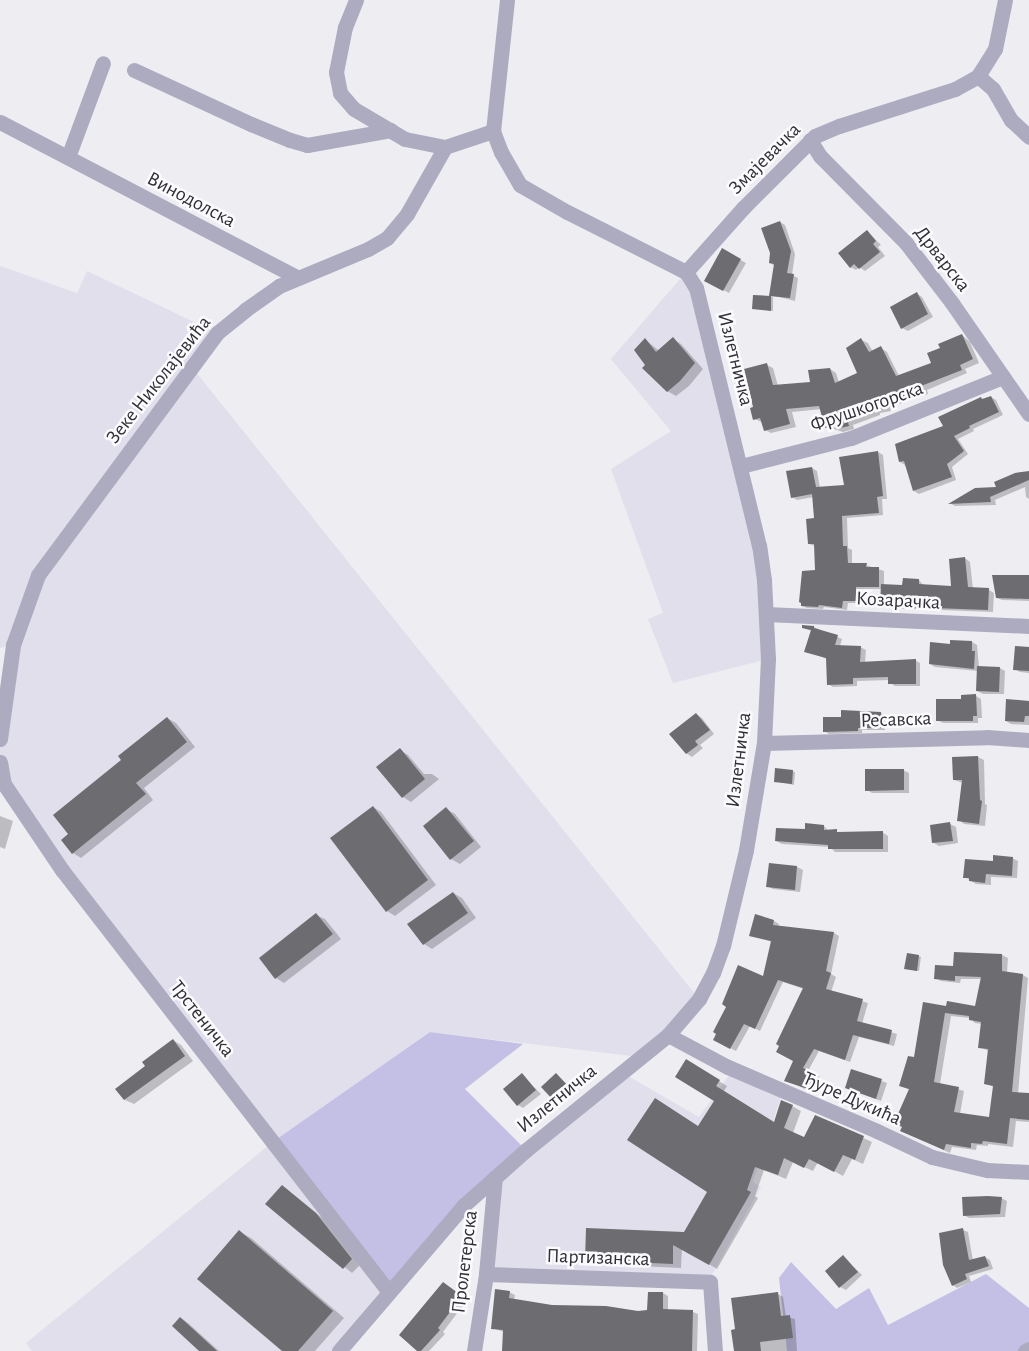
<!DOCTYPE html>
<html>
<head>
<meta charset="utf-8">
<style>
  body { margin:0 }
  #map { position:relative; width:1029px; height:1351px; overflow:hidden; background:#ededf2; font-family:"Alegreya Sans",sans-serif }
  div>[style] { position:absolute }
  .built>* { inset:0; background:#e0dfeb }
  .green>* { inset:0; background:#c4c0e5 }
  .shadow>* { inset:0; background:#0003 }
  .building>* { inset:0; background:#6d6d71 }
  .minor>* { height:15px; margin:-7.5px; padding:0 7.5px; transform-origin:7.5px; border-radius:7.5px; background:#adabc0 }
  span { translate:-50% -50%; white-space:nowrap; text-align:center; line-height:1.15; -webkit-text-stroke:5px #fafaff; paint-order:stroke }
  .street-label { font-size:20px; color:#303032 }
</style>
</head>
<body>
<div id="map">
  <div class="built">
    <i style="clip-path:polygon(0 266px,77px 293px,87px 271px,217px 333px,191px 366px,699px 999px,640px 1057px,430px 1032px,275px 1141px,389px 1292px,339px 1351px,32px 1351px,26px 1343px,274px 1141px,4px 784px,0 762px,0 739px,12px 645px,0 648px)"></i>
    <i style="clip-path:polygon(686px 272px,741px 466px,768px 659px,673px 683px,648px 619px,663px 613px,611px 469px,671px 431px,611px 359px)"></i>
    <i style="clip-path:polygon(621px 1072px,699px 1117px,730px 1074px,781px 1097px,753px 1182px,761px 1187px,708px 1282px,486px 1274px,495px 1177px)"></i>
  </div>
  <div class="green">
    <i style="clip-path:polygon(430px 1032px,523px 1044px,465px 1089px,526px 1150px,389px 1292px,274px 1141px)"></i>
    <i style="clip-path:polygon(791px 1262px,836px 1309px,869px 1288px,888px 1325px,986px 1274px,1029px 1308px,1029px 1351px,787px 1351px,779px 1278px)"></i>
  </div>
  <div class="shadow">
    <i style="clip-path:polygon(780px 222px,785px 225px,795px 254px,792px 275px,798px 278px,795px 301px,771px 295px,775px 266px,770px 263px)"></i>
    <i style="clip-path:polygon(867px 231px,881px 245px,878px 247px,885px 256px,865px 271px,859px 267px,856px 270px,850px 267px)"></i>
    <i style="clip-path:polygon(722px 250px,746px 263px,729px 293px,706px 281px)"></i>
    <i style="clip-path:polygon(917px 294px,922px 297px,933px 317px,908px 331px,902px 328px)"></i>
    <i style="clip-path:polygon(754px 296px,773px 297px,773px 311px,753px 308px)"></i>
    <i style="clip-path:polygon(962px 335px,970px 342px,979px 363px,965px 369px,967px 373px,927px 390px,928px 394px,890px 407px,891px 411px,880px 413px,880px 415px,853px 425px,854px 429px,843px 432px,827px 427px,822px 409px,792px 412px,796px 427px,771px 433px,765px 430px,762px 422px,754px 419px,754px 408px,767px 365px,773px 368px,778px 386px,811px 383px,830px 369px,836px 373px,839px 382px,859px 374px,861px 340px,868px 343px,873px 352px,881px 348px,887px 352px,899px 376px,933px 364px,941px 348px)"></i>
    <i style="clip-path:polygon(673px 339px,681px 344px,703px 369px,689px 386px,676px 396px,667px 391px,647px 365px,646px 340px,659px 351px)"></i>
    <i style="clip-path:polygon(991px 397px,996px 400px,1003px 415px,973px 429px,974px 431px,958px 439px,968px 454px,952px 467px,956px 480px,919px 494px,914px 491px,905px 465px,900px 462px,944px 426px)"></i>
    <i style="clip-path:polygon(878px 452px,883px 455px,887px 499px,882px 499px,883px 515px,847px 518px,848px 548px,852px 550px,852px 564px,866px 565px,884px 571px,884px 585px,903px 586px,919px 580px,924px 586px,953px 588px,965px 558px,970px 562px,973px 589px,989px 590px,994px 593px,993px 612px,887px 608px,881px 605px,882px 589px,861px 589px,861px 603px,848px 603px,847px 610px,824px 607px,823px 609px,807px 608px,802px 606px,816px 571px,815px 546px,809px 544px,816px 520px,814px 497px,797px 500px,792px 497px,812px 468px,817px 471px,820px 488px,845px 487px,840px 458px)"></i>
    <i style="clip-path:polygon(1029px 472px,1029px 499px,1026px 497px,1025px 487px,995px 500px,996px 505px,955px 506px,951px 504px,998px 488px)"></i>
    <i style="clip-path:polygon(1029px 577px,1029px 601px,1002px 600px,997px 598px)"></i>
    <i style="clip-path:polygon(814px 627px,842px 639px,840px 646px,860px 647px,866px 650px,865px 663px,915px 660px,920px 663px,920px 686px,895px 686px,890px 683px,890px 680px,857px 681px,857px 686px,833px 687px,828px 684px,827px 659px,806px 651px,812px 631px,803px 628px)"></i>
    <i style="clip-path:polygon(972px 642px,977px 645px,979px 667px,1000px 668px,1005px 671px,1004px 694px,983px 694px,977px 691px,978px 671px,935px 667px,930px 664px)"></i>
    <i style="clip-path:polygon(1029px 648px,1029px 673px,1020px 672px,1015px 669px)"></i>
    <i style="clip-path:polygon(976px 696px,981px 699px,982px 718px,978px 718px,978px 723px,943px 723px,937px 720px,963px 700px)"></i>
    <i style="clip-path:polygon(1029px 702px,1029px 725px,1011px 724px,1006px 721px)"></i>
    <i style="clip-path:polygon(881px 713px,885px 716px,885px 730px,862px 730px,862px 733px,829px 734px,824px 731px,842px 718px)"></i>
    <i style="clip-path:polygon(696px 714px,702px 718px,714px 734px,700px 745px,703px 748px,692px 757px,686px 753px)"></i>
    <i style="clip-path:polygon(167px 718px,176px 723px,195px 747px,144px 788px,153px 800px,81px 858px,73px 853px,122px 760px)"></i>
    <i style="clip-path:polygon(400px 750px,408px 755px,424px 774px,432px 774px,439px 779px,411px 802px,403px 797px)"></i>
    <i style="clip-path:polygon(978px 757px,984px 760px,985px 804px,987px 805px,985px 826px,964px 824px,959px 820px,963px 783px,954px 780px,954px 758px)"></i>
    <i style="clip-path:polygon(776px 769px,795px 772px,794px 785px,775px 781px)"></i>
    <i style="clip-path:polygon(903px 770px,909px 773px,909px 793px,872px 793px,867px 790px)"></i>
    <i style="clip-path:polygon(373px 807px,381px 812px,436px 885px,395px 916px,387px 911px)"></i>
    <i style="clip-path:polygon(446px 809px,455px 814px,481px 847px,460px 864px,451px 859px)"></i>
    <i style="clip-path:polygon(0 816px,13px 821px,5px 849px,0 847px)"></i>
    <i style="clip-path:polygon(950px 824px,956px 827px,958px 843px,939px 846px,934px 843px)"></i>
    <i style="clip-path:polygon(824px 826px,829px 831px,841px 833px,882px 832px,888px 836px,888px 852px,835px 852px,830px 847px,782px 844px,776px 841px)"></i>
    <i style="clip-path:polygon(1012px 858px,1018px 861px,1017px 878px,991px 877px,991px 885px,976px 884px,965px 877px,994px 862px)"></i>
    <i style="clip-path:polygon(770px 864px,797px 867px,803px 870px,800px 892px,773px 889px,767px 886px)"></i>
    <i style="clip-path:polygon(453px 893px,462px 898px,476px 918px,432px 949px,424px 944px)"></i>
    <i style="clip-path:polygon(316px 915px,325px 919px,341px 939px,284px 983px,276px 978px)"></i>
    <i style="clip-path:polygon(774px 921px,779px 924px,778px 927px,834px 933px,839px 936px,831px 974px,836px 977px,831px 992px,868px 1003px,862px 1024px,897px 1034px,894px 1046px,859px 1037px,850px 1062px,819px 1051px,808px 1071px,820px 1077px,813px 1091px,805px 1087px,805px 1089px,786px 1080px,795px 1061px,804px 989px,783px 982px,760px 1031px,750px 1026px,736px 1051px,715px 1040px,764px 978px,772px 942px,751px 935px)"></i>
    <i style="clip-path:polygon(evenodd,955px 953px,1002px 955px,1008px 958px,1007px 973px,1023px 975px,1028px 978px,1018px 1094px,1029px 1094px,1029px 1122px,1016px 1121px,1013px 1147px,988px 1144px,988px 1146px,977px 1145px,976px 1150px,952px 1147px,950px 1153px,901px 1131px,910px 1090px,901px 1086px,915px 1059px,947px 1007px,976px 1007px,981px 979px,961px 979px,960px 983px,941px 981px,935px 978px,955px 968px,955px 953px,951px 1016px,970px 1018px,975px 1023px,982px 1024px,979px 1047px,989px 1051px,985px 1083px,994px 1087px,990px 1118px,960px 1114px,964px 1091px,940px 1084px,951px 1016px)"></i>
    <i style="clip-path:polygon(919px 956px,921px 957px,919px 971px,908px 969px)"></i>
    <i style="clip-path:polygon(173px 1040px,181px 1045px,193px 1061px,134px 1104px,125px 1100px,117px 1089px,147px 1066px)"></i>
    <i style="clip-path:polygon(686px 1061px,727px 1086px,724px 1091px,774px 1123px,792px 1106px,801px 1111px,793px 1133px,805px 1139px,816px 1116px,872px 1142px,863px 1164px,852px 1159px,843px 1176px,818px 1162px,813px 1171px,793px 1162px,786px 1179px,764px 1170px,755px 1196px,758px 1198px,717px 1269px,682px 1248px,681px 1268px,595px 1264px,586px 1260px,684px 1233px,709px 1192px,699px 1127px,716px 1100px)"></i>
    <i style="clip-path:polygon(852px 1070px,887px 1083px,881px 1101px,846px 1088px)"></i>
    <i style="clip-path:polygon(522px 1075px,541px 1094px,523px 1108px,518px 1105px)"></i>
    <i style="clip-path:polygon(556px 1075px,574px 1091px,560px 1103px,554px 1100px)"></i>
    <i style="clip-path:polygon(282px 1186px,325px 1220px,360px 1265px,352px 1273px,267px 1204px)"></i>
    <i style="clip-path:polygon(1001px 1198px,1007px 1201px,1005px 1217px,969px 1218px,964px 1215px)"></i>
    <i style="clip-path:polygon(963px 1230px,968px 1232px,973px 1261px,985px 1257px,990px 1260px,993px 1269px,969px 1276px,971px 1282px,957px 1288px,953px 1285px)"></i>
    <i style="clip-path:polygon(240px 1232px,251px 1238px,344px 1318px,315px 1351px,284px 1351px)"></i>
    <i style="clip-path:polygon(843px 1257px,862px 1275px,846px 1290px,840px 1287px)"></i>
    <i style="clip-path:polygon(448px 1286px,467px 1300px,443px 1332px,445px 1334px,429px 1351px,419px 1351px)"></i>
    <i style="clip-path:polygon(509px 1292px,515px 1295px,514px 1300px,552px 1306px,638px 1312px,649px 1311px,663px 1293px,668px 1296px,668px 1311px,693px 1312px,698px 1314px,697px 1351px,503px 1351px,504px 1332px,493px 1328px)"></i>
    <i style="clip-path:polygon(778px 1294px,783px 1297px,786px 1317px,795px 1319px,797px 1351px,735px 1351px,736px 1330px)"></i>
    <i style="clip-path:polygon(181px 1318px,188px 1323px,219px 1351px,201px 1351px)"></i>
  </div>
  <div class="building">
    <i style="clip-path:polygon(780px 221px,791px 251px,787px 273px,794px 274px,790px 298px,769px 296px,774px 264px,769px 263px,770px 253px,761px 228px)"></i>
    <i style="clip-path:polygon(867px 230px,876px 241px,873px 244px,880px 252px,859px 269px,854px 264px,850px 268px,838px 253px)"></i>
    <i style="clip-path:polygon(722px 248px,741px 259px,723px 291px,704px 281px)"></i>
    <i style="clip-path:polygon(917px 292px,928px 314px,901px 329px,890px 307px)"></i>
    <i style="clip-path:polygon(753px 295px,771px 296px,771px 311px,752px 309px)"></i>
    <i style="clip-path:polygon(962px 334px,973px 359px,960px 365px,962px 370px,921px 386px,922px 391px,884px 404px,886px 408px,874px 410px,875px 412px,848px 422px,849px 426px,836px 429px,835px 425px,825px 428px,819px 406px,786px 409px,790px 424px,764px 431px,760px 418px,753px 420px,750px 408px,753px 407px,744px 369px,767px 363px,773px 385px,810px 382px,808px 370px,830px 368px,835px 383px,857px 373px,846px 348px,861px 338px,869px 352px,881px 346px,896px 376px,931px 363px,927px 353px,940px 348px,938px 344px)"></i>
    <i style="clip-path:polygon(673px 337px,695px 363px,680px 381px,667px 392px,642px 368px,645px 365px,634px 350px,645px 338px,656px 352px)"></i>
    <i style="clip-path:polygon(991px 396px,999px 412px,969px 426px,970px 428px,954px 436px,964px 451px,947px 464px,952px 477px,913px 491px,904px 461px,899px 462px,895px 444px,943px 426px,938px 417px,981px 397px,982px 399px)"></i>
    <i style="clip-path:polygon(878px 451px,883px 496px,877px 497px,879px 513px,842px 516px,843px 546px,847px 546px,848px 563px,867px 563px,866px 567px,879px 567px,879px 587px,856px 587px,856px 601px,843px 601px,842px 608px,819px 605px,818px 607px,801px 606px,801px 603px,799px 602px,802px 571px,815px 570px,814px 544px,808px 544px,806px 519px,814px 518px,812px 494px,791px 498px,786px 471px,812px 467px,816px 487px,844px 485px,839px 457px)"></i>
    <i style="clip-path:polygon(1029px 471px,1029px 480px,990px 497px,991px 502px,948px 504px,975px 488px,996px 487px,994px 482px,1015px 473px)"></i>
    <i style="clip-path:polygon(965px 557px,968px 587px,989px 588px,988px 610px,880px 606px,881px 584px,902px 585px,903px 578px,919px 579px,919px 584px,951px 586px,949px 559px)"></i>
    <i style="clip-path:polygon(992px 575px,1029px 575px,1029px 599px,996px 598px)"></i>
    <i style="clip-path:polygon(802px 625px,814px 626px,814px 628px,838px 635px,835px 645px,861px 646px,860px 662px,916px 659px,916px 684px,888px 684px,888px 677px,853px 678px,853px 684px,827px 685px,826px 658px,804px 652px,811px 630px,802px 628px)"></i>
    <i style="clip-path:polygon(950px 640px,972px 641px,972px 651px,975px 651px,974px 669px,929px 664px,930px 642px,950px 644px)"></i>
    <i style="clip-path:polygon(1015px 646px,1029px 647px,1029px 671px,1013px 670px)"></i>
    <i style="clip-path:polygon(977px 666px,1000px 667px,999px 692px,976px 691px)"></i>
    <i style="clip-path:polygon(976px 694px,977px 716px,973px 716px,973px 721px,936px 721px,936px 699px,961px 699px,961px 695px)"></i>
    <i style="clip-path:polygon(1006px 699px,1029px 701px,1029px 716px,1025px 716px,1024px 722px,1005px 721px)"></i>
    <i style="clip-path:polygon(841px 710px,881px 712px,881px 728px,858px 728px,858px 731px,823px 732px,823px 717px,841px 717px)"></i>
    <i style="clip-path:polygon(696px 713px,710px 730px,695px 741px,698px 745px,686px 754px,669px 734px)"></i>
    <i style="clip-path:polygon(167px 717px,187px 742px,136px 783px,146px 794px,72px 854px,61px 840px,68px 834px,53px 815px,121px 760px,118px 756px)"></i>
    <i style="clip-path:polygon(400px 748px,425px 779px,402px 798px,376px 767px)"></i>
    <i style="clip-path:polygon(978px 756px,980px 800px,982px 801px,979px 824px,957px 821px,962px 780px,953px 780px,952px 757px)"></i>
    <i style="clip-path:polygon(775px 768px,793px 770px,792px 784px,774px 782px)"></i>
    <i style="clip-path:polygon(865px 769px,904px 769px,904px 790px,865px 791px)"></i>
    <i style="clip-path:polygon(373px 806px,428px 880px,386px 912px,330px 838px)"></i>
    <i style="clip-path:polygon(446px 807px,474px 841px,450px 860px,423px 826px)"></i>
    <i style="clip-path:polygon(950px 822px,953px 841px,932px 843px,930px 825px)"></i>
    <i style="clip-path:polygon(805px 823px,824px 825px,824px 830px,837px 829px,837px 832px,883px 831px,883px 849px,828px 849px,828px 845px,775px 841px,776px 828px,805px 829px)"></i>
    <i style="clip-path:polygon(993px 855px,1013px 857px,1012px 876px,986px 874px,985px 883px,969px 881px,969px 878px,963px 878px,965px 859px,993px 861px)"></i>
    <i style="clip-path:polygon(769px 863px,797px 866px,795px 890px,766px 887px)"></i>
    <i style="clip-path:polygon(453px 892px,468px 913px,423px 945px,407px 924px)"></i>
    <i style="clip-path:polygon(316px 913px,333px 934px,275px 979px,259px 958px)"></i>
    <i style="clip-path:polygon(755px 914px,774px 920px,773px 925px,834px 932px,826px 971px,831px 973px,826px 989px,863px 999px,857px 1021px,892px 1030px,889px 1044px,853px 1035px,845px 1060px,814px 1049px,803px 1068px,815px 1073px,808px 1089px,784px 1081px,793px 1061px,776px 1052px,779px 1046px,776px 1044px,803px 988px,778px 980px,755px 1029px,744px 1024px,730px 1049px,713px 1040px,716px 1034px,713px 1032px,726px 1007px,722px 1004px,738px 965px,763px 976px,771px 941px,749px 936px)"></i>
    <i style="clip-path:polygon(evenodd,954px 952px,1002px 954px,1002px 971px,1023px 974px,1012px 1092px,1029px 1093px,1029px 1120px,1010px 1118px,1007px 1144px,983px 1141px,982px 1144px,971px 1143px,971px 1148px,946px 1144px,944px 1150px,900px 1131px,902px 1127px,894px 1123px,909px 1089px,899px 1086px,908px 1056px,914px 1057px,923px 1002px,946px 1006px,947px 1001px,975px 1006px,981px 977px,955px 976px,955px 981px,934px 979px,935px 965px,953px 966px,954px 952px,945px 1013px,969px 1016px,969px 1020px,981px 1022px,978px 1048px,988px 1049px,984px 1084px,993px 1086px,989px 1117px,954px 1112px,959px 1087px,934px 1082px,945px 1013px)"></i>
    <i style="clip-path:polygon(907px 953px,919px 955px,917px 971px,904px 969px)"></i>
    <i style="clip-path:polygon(173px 1039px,185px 1056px,124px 1100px,115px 1089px,145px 1066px,142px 1062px)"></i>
    <i style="clip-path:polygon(686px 1059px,720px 1080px,716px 1086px,774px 1122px,781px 1100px,793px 1105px,784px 1128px,804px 1137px,815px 1115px,864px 1136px,855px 1160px,843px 1155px,834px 1172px,809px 1159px,804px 1168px,784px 1158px,778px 1175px,755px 1167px,747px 1190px,751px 1192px,709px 1265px,673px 1245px,673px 1264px,585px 1260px,586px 1228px,684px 1232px,707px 1192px,627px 1140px,655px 1098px,698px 1126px,714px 1101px,675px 1077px)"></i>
    <i style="clip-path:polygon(851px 1069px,882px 1079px,876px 1099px,845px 1088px)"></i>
    <i style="clip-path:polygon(522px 1073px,536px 1090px,517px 1106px,503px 1089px)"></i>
    <i style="clip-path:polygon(556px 1073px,569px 1087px,554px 1101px,541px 1087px)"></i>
    <i style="clip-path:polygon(282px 1185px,316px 1213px,352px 1259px,343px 1269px,265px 1204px)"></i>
    <i style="clip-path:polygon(988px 1196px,1002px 1197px,1000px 1214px,963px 1216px,962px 1197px)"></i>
    <i style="clip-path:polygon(963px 1228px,969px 1260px,985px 1256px,989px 1266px,965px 1274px,967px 1279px,952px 1286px,943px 1265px,939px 1233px)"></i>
    <i style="clip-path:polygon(239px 1230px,333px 1311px,298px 1351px,282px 1351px,197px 1279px)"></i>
    <i style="clip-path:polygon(843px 1255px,858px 1272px,839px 1288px,825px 1271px)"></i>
    <i style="clip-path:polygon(443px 1282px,462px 1296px,438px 1328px,440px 1330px,421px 1351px,417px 1351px,399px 1335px)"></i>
    <i style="clip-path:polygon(495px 1289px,510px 1291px,509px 1298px,552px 1305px,606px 1306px,638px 1311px,647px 1310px,648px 1292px,663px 1292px,663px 1309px,693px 1310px,692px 1351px,502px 1351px,503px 1330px,491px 1329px)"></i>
    <i style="clip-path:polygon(778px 1292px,781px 1316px,790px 1315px,793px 1338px,760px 1342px,761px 1351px,734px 1351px,731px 1330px,735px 1329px,731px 1298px)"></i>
    <i style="clip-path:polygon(180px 1317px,217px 1351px,199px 1351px,172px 1326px)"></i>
  </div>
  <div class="minor">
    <i style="left:356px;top:0;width:29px;rotate:112deg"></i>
    <i style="left:345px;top:27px;width:46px;rotate:101.3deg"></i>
    <i style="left:336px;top:72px;width:21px;rotate:79deg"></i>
    <i style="left:340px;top:93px;width:21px;rotate:49deg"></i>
    <i style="left:354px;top:109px;width:59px;rotate:30.5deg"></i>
    <i style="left:405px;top:139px;width:41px;rotate:11.3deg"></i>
    <i style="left:134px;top:70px;width:129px;rotate:24.8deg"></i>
    <i style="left:251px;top:124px;width:42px;rotate:22.3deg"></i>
    <i style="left:290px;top:140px;width:18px;rotate:16deg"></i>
    <i style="left:307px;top:145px;width:85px;rotate:-10.1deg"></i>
    <i style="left:978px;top:76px;width:20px;rotate:41deg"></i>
    <i style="left:993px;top:89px;width:36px;rotate:60deg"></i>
    <i style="left:1011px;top:120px;width:25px;rotate:43deg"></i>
    <i style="left:0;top:122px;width:335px;rotate:27.6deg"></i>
    <i style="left:810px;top:140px;width:19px;rotate:58deg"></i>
    <i style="left:820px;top:156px;width:122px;rotate:45.3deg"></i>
    <i style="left:906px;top:243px;width:76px;rotate:52.5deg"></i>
    <i style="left:952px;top:303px;width:135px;rotate:55.3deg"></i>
    <i style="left:68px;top:157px;width:100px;rotate:-69.6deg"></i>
    <i style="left:686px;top:272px;width:86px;rotate:-48.3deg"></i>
    <i style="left:743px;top:208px;width:102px;rotate:-45deg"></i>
    <i style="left:815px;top:136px;width:26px;rotate:-23deg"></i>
    <i style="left:839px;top:126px;width:122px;rotate:-17.7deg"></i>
    <i style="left:955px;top:89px;width:26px;rotate:-29deg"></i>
    <i style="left:978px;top:76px;width:32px;rotate:-58deg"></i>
    <i style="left:995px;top:49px;width:50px;rotate:-78.5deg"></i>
    <i style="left:741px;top:466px;width:114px;rotate:-14.3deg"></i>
    <i style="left:851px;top:438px;width:164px;rotate:-21.9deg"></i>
    <i style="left:766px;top:614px;width:263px;rotate:2.6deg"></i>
    <i style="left:0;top:739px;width:95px;rotate:-82.1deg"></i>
    <i style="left:13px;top:645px;width:74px;rotate:-70.3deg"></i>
    <i style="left:38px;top:575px;width:301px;rotate:-53.5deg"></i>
    <i style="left:217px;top:333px;width:36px;rotate:-39deg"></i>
    <i style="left:245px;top:310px;width:42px;rotate:-35.2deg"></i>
    <i style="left:279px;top:286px;width:96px;rotate:-22.6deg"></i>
    <i style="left:368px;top:249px;width:22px;rotate:-30deg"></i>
    <i style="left:387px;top:238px;width:31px;rotate:-50deg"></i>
    <i style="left:407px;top:214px;width:77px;rotate:-60.4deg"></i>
    <i style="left:445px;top:147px;width:51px;rotate:-18.4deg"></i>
    <i style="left:764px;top:743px;width:223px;rotate:-1.5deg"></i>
    <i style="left:987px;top:737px;width:42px;rotate:4.1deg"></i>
    <i style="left:0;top:762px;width:22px;rotate:80deg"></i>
    <i style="left:4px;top:784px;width:104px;rotate:56deg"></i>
    <i style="left:62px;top:870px;width:534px;rotate:52.23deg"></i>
    <i style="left:668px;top:1035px;width:68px;rotate:28.1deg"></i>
    <i style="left:728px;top:1067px;width:162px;rotate:23.2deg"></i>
    <i style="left:877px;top:1131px;width:61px;rotate:25.3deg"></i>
    <i style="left:932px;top:1157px;width:57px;rotate:13.3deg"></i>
    <i style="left:987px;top:1170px;width:42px;rotate:2.7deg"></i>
    <i style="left:486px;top:1274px;width:224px;rotate:2deg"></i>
    <i style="left:710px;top:1282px;width:69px;rotate:85.9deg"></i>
    <i style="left:339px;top:1351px;width:192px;rotate:-49.4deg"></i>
    <i style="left:464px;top:1205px;width:83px;rotate:-41.6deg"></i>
    <i style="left:526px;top:1150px;width:183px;rotate:-39deg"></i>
    <i style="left:668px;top:1035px;width:48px;rotate:-49.3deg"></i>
    <i style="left:699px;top:999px;width:30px;rotate:-62deg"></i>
    <i style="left:713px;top:973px;width:29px;rotate:-70deg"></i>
    <i style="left:723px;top:946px;width:99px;rotate:-76.5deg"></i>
    <i style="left:746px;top:850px;width:109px;rotate:-80.5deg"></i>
    <i style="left:764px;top:743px;width:84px;rotate:-87.3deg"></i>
    <i style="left:768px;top:659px;width:79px;rotate:-92.9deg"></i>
    <i style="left:764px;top:580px;width:34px;rotate:-98deg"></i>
    <i style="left:759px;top:546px;width:266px;rotate:-103.7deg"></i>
    <i style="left:696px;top:288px;width:19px;rotate:-122deg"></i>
    <i style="left:686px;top:272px;width:133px;rotate:-153.2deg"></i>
    <i style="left:567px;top:212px;width:54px;rotate:-150.1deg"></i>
    <i style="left:520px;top:185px;width:38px;rotate:-120deg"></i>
    <i style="left:501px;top:152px;width:22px;rotate:-111deg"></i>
    <i style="left:493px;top:131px;width:132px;rotate:-83.9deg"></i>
    <i style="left:474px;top:1351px;width:78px;rotate:-81.1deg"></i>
    <i style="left:486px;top:1274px;width:97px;rotate:-84.7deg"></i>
    <i style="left:1025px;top:1351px;width:4px;rotate:-27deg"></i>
  </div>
  <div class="street-label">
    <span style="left:765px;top:159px;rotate:-45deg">Змајевачка</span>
    <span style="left:191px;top:200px;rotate:28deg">Винодолска</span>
    <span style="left:942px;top:259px;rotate:52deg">Дрварска</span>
    <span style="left:735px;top:359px;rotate:76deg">Излетничка</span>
    <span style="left:159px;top:380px;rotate:-52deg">Зеке Николајевића</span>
    <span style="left:867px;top:407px;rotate:-19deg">Фрушкогорска</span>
    <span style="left:898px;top:601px;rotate:3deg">Козарачка</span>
    <span style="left:896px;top:720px;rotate:-2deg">Ресавска</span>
    <span style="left:739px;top:760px;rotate:-83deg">Излетничка</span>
    <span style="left:202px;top:1019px;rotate:52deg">Трстеничка</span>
    <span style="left:557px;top:1099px;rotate:-39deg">Излетничка</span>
    <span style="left:852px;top:1099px;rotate:24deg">Ђуре Дукића</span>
    <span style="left:598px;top:1258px;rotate:2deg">Партизанска</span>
    <span style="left:465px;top:1262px;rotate:-83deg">Пролетерска</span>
  </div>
</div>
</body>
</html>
